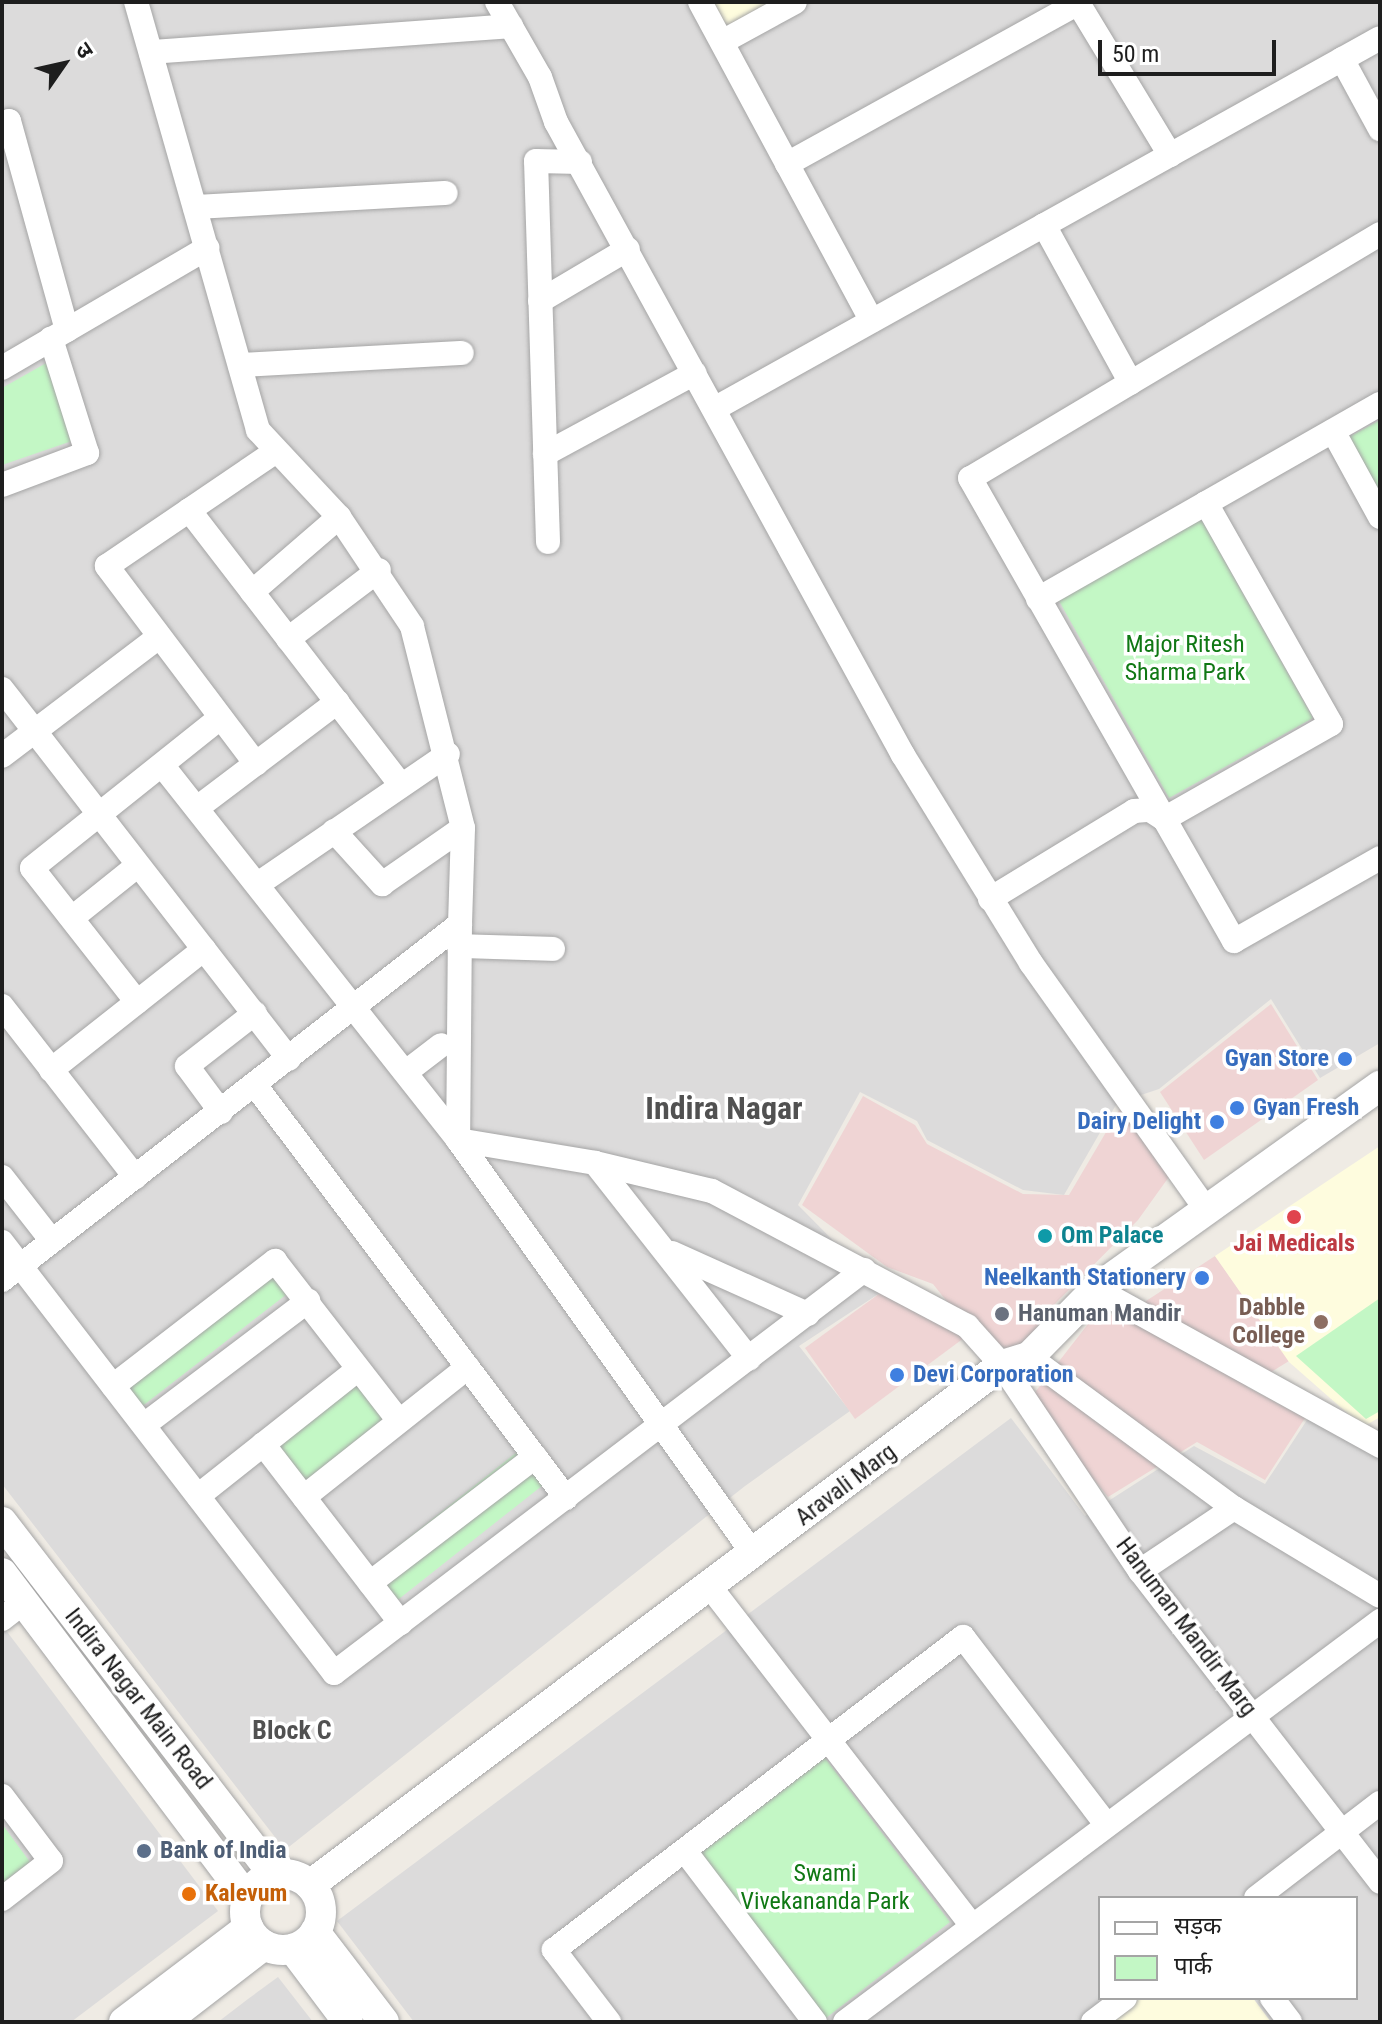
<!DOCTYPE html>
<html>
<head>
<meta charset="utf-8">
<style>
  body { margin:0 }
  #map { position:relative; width:1382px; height:2024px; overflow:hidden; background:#efebe4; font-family:"Roboto Condensed","Noto Sans Devanagari",sans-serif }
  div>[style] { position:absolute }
  .residential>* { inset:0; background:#dcdbdb }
  .commercial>* { inset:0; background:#efd4d4 }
  .education>* { inset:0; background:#fefcde }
  .park>* { inset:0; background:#c3f7c5 }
  .roads { filter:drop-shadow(0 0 2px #a5a5a5) drop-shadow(0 0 2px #a5a5a5) }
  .minor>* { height:24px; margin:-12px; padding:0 12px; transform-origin:12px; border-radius:12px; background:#fff }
  .tertiary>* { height:30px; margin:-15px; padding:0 15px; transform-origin:15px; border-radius:15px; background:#fff }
  .tertiary>.ring { margin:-15px; padding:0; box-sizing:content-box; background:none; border:30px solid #fff; border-radius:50% }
  .dots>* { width:22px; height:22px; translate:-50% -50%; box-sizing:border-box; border:4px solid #fff; border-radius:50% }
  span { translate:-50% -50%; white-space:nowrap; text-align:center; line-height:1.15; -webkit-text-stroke:7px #fff; paint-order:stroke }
  .park-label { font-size:24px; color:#107814 }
  .shop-label { font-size:24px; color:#366cbe; font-weight:700 }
  .right { translate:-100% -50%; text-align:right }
  .left { translate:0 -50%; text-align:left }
  .culture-label { font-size:24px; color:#0d838f; font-weight:700 }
  .health-label { font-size:24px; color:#be3a42; font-weight:700 }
  .education-label { font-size:24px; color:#785e54; font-weight:700 }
  .worship-label { font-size:24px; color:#5b616d; font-weight:700 }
  .street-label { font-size:24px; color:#1e1e1e }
  .service-label { font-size:24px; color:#4e5e75; font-weight:700 }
  .food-label { font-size:24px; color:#c56008; font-weight:700 }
  .neighbourhood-label { font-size:26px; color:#515151; font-weight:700 }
  .district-label { font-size:32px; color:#515151; font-weight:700 }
  .frame { position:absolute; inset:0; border:4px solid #1e1e1e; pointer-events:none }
  .legend { position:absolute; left:1098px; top:1896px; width:260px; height:104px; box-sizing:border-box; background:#fff; border:2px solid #a5a5a5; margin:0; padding:10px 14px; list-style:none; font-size:24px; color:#1e1e1e }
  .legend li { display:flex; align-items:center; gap:16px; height:40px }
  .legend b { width:40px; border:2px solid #a5a5a5 }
  .north { position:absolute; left:24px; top:24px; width:80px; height:80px; -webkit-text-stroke:6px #fff; paint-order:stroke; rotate:56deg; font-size:22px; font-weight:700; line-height:32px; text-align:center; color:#1e1e1e }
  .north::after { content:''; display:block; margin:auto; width:28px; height:36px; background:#1e1e1e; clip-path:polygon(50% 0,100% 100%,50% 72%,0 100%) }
  .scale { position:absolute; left:1098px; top:40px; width:178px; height:36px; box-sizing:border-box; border:4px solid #1e1e1e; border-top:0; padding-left:10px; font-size:24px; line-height:28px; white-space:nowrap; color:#1e1e1e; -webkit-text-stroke:6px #fff; paint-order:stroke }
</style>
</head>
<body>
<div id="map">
  <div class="residential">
    <i style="clip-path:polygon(2px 2px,1380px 2px,1380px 1043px,1320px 1078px,1271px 999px,1159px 1089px,1117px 1103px,1064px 1195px,1023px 1190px,927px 1140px,917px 1121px,860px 1092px,798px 1205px,883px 1291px,799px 1346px,850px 1411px,745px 1486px,285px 1850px,2px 1484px)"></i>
    <i style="clip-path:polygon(evenodd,1309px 1417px,1380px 1438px,1380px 2022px,414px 2022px,337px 1921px,1011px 1418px,1085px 1516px,1194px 1446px,1265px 1484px,1309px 1417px,1100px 1898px,1356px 1898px,1356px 1998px,1100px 1998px,1100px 1898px)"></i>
    <i style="clip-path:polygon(2px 1625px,218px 1911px,71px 2022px,2px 2022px)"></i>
    <i style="clip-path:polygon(278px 1977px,313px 2022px,218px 2022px,248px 1999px)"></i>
  </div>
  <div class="commercial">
    <i style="clip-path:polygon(1271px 1004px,1318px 1080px,1204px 1160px,1160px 1092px)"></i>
    <i style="clip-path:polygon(863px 1096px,915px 1125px,927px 1144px,1023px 1194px,1069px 1195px,1122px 1105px,1171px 1174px,1138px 1220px,1052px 1307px,1015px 1356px,960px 1318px,933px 1284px,887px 1267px,802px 1205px)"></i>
    <i style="clip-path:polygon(1215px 1256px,1289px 1361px,1247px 1387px,1305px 1418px,1265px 1480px,1197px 1442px,1108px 1497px,1029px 1400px,1088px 1324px,1143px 1303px)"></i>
    <i style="clip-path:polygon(887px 1288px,968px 1335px,855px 1419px,805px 1348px)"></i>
  </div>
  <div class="education">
    <i style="clip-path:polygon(710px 2px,772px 2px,724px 28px)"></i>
    <i style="clip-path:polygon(1380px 1146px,1380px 1417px,1363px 1427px,1289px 1362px,1215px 1256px)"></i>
    <i style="clip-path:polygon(1140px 1998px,1253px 1998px,1271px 2022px,1108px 2022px)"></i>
  </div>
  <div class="park">
    <i style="clip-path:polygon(48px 362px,75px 440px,2px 465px,2px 388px)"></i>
    <i style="clip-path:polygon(1380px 420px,1380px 492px,1349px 437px)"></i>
    <i style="clip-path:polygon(1201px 519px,1313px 718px,1169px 798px,1058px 599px)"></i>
    <i style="clip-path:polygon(260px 1259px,287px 1294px,136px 1411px,109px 1376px)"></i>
    <i style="clip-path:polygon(1380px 1298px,1380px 1411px,1366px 1419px,1296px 1356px)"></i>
    <i style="clip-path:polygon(350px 1375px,387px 1423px,302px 1490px,265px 1442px)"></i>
    <i style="clip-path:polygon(517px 1452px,543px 1485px,390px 1606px,364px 1573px)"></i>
    <i style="clip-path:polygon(825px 1758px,950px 1922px,826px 2018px,700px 1854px)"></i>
    <i style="clip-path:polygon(2px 1824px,30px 1862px,2px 1883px)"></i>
  </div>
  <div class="roads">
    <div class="minor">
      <i style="left:497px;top:2px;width:86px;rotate:60.2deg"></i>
      <i style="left:540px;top:77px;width:48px;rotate:70.4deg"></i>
      <i style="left:556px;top:122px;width:722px;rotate:61.27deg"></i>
      <i style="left:903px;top:755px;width:244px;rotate:58.4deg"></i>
      <i style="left:1031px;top:963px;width:302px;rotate:54.6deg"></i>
      <i style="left:700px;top:2px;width:362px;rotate:61.7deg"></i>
      <i style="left:1078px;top:3px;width:178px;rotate:58.8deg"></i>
      <i style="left:722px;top:42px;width:83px;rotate:-28.7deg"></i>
      <i style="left:151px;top:52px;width:361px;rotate:-4.1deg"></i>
      <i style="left:1342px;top:59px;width:80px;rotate:61.5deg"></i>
      <i style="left:2px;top:125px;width:8px;rotate:-30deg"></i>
      <i style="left:9px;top:121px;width:217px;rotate:74.5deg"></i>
      <i style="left:787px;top:164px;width:335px;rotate:-28.9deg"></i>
      <i style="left:195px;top:207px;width:251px;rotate:-3.2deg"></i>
      <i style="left:1044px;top:225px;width:180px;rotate:61.2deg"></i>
      <i style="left:1380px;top:234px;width:477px;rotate:149.2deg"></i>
      <i style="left:970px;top:478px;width:533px;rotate:60.31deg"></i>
      <i style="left:1234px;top:941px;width:168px;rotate:-29.6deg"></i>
      <i style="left:540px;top:301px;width:102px;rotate:-30.6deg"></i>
      <i style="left:240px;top:365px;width:222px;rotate:-3.1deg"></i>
      <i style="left:2px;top:368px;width:238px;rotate:-30.3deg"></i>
      <i style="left:714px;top:409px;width:762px;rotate:-29.12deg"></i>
      <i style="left:1333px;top:431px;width:98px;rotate:61.3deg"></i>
      <i style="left:545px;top:454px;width:170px;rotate:-28.4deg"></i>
      <i style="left:2px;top:485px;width:91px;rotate:-20.6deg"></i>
      <i style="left:87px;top:453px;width:120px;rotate:-107.5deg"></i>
      <i style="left:189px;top:510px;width:347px;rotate:52.4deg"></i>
      <i style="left:548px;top:542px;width:381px;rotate:-91.8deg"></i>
      <i style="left:536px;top:161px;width:44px;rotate:1.3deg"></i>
      <i style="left:252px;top:592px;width:115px;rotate:-40.8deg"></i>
      <i style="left:1038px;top:599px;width:394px;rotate:-29.7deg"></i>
      <i style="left:288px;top:639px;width:114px;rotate:-37.2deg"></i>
      <i style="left:2px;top:689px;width:468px;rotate:52.2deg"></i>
      <i style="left:2px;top:756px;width:197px;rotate:-37.2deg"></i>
      <i style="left:256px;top:764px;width:248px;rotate:-127deg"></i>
      <i style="left:107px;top:566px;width:204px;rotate:-34.2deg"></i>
      <i style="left:162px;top:765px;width:478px;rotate:51.7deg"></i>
      <i style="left:458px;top:1140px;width:510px;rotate:54.5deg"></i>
      <i style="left:197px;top:808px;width:176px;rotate:-37.1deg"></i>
      <i style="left:334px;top:831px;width:72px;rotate:47.8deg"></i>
      <i style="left:382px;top:884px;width:98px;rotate:-34.7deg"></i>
      <i style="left:258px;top:884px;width:230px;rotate:-34.4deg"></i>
      <i style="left:990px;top:899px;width:169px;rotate:-31.4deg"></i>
      <i style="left:1134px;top:811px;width:16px;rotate:-4deg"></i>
      <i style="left:1150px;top:810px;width:17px;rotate:33deg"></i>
      <i style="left:1164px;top:819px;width:192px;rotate:-29.6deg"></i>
      <i style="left:1331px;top:724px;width:254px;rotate:-119.5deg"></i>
      <i style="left:72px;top:918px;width:83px;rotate:-38.7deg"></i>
      <i style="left:460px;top:924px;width:216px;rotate:90.5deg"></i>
      <i style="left:458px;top:1140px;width:139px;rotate:9.5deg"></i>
      <i style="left:595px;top:1163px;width:120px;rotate:13.5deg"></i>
      <i style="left:712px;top:1191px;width:289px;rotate:27.9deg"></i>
      <i style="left:967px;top:1326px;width:52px;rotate:48.1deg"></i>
      <i style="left:1002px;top:1365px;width:248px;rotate:56.2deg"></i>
      <i style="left:1140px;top:1571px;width:393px;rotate:52.3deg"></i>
      <i style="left:459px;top:946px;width:94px;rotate:1.8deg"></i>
      <i style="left:137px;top:1002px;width:170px;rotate:-128.1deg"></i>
      <i style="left:32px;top:868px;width:241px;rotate:-38.6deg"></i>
      <i style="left:2px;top:1006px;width:217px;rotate:52.1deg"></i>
      <i style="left:51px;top:1070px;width:195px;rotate:-38.3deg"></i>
      <i style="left:406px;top:1072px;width:44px;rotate:-37.6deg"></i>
      <i style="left:255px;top:1085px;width:517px;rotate:53.02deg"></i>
      <i style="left:221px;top:1112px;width:57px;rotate:-126.5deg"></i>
      <i style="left:187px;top:1066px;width:86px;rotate:-37.9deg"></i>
      <i style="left:595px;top:1163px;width:249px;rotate:51.8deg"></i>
      <i style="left:2px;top:1177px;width:81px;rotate:52deg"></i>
      <i style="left:2px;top:1242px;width:544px;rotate:52.39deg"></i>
      <i style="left:334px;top:1673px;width:666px;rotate:-37.25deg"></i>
      <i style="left:672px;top:1253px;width:149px;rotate:24.2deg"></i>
      <i style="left:2px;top:1280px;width:580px;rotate:-37.86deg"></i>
      <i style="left:460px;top:924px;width:96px;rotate:-88.2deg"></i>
      <i style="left:463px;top:828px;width:208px;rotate:-104.2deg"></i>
      <i style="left:412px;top:626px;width:131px;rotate:-123.8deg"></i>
      <i style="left:339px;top:517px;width:119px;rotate:-133deg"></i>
      <i style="left:258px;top:430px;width:445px;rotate:-105.9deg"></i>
      <i style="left:1096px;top:1289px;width:325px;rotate:28.9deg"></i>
      <i style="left:1029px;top:1357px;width:255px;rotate:36.4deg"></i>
      <i style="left:1234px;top:1508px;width:170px;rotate:31.1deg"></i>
      <i style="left:113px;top:1386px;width:205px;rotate:-37.7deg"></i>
      <i style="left:275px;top:1261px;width:202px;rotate:52.2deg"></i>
      <i style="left:144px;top:1425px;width:206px;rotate:-37.1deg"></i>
      <i style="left:263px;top:1444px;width:226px;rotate:52.4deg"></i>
      <i style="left:198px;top:1496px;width:204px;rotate:-38.4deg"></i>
      <i style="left:304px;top:1497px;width:209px;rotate:-38.4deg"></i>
      <i style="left:1140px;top:1571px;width:113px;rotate:-33.8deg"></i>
      <i style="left:370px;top:1583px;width:208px;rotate:-37.4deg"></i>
      <i style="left:711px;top:1588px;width:427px;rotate:52.3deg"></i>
      <i style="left:2px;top:1619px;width:28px;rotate:-38deg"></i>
      <i style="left:2px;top:1796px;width:81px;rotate:53deg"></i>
      <i style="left:51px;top:1861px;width:62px;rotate:142.2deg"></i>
      <i style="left:685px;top:1851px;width:215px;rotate:52.8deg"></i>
      <i style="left:1256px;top:1898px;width:156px;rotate:-37.5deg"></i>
      <i style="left:1272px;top:1998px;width:30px;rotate:53deg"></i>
      <i style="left:609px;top:2022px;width:91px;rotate:-127.4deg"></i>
      <i style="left:554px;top:1950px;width:515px;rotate:-37.43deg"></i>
      <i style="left:963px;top:1637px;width:235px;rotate:52.6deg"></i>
      <i style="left:845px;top:2022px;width:669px;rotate:-36.85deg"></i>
      <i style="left:1093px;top:2022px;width:40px;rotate:-37deg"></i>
    </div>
    <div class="tertiary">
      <i style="left:2px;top:1522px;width:446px;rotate:52.4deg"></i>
      <i style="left:2px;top:1573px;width:407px;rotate:53deg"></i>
      <i class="ring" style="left:245px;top:1874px;width:46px;height:46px"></i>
      <i style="left:310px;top:1885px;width:866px;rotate:-36.92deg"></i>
      <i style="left:1002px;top:1365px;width:28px;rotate:-17deg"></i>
      <i style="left:1029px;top:1357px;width:95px;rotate:-45.4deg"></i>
      <i style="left:1096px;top:1289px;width:349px;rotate:-35.6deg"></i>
      <i style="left:315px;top:1932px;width:113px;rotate:52.5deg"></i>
      <i style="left:293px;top:1949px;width:91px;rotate:53deg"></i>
      <i style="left:124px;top:2022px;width:156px;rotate:-37.2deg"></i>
      <i style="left:164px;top:2022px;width:126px;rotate:-37.6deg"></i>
    </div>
  </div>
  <div class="dots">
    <i style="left:1345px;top:1059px;background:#3f7fe0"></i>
    <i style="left:1237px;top:1108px;background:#3f7fe0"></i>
    <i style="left:1217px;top:1122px;background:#3f7fe0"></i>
    <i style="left:1294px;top:1217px;background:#e0444e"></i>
    <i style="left:1045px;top:1236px;background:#0f9aa8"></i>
    <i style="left:1202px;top:1278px;background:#3f7fe0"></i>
    <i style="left:1002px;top:1314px;background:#6b7280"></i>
    <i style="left:1321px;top:1322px;background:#8d6e63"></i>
    <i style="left:897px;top:1375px;background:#3f7fe0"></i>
    <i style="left:144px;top:1851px;background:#5c6f8a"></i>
    <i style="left:189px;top:1894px;background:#e8710a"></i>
  </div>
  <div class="park-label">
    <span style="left:1185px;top:659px">Major Ritesh<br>Sharma Park</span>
    <span style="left:825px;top:1888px">Swami<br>Vivekananda Park</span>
  </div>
  <div class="shop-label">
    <span class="right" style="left:1329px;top:1059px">Gyan Store</span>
    <span class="left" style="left:1253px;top:1108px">Gyan Fresh</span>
    <span class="right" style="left:1201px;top:1122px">Dairy Delight</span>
    <span class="right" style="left:1186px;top:1278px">Neelkanth Stationery</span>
    <span class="left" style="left:913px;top:1375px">Devi Corporation</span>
  </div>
  <div class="culture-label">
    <span class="left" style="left:1061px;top:1236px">Om Palace</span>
  </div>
  <div class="health-label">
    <span style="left:1294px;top:1244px">Jai Medicals</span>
  </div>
  <div class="education-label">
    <span class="right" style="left:1305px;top:1322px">Dabble<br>College</span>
  </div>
  <div class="worship-label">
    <span class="left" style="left:1018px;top:1314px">Hanuman Mandir</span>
  </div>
  <div class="street-label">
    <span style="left:846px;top:1485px;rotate:-37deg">Aravali Marg</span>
    <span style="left:1186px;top:1627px;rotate:53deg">Hanuman Mandir Marg</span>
    <span style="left:138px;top:1699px;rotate:52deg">Indira Nagar Main Road</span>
  </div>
  <div class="service-label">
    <span class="left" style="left:160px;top:1851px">Bank of India</span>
  </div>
  <div class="food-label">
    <span class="left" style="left:205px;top:1894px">Kalevum</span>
  </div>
  <div class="neighbourhood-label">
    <span style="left:292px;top:1731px">Block C</span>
  </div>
  <div class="district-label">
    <span style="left:724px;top:1108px">Indira Nagar</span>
  </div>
  <div class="frame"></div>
  <ul class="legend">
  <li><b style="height:10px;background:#fff"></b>सड़क</li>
  <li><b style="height:22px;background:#c3f7c5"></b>पार्क</li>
  </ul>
  <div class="north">उ</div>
  <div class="scale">50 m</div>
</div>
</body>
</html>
